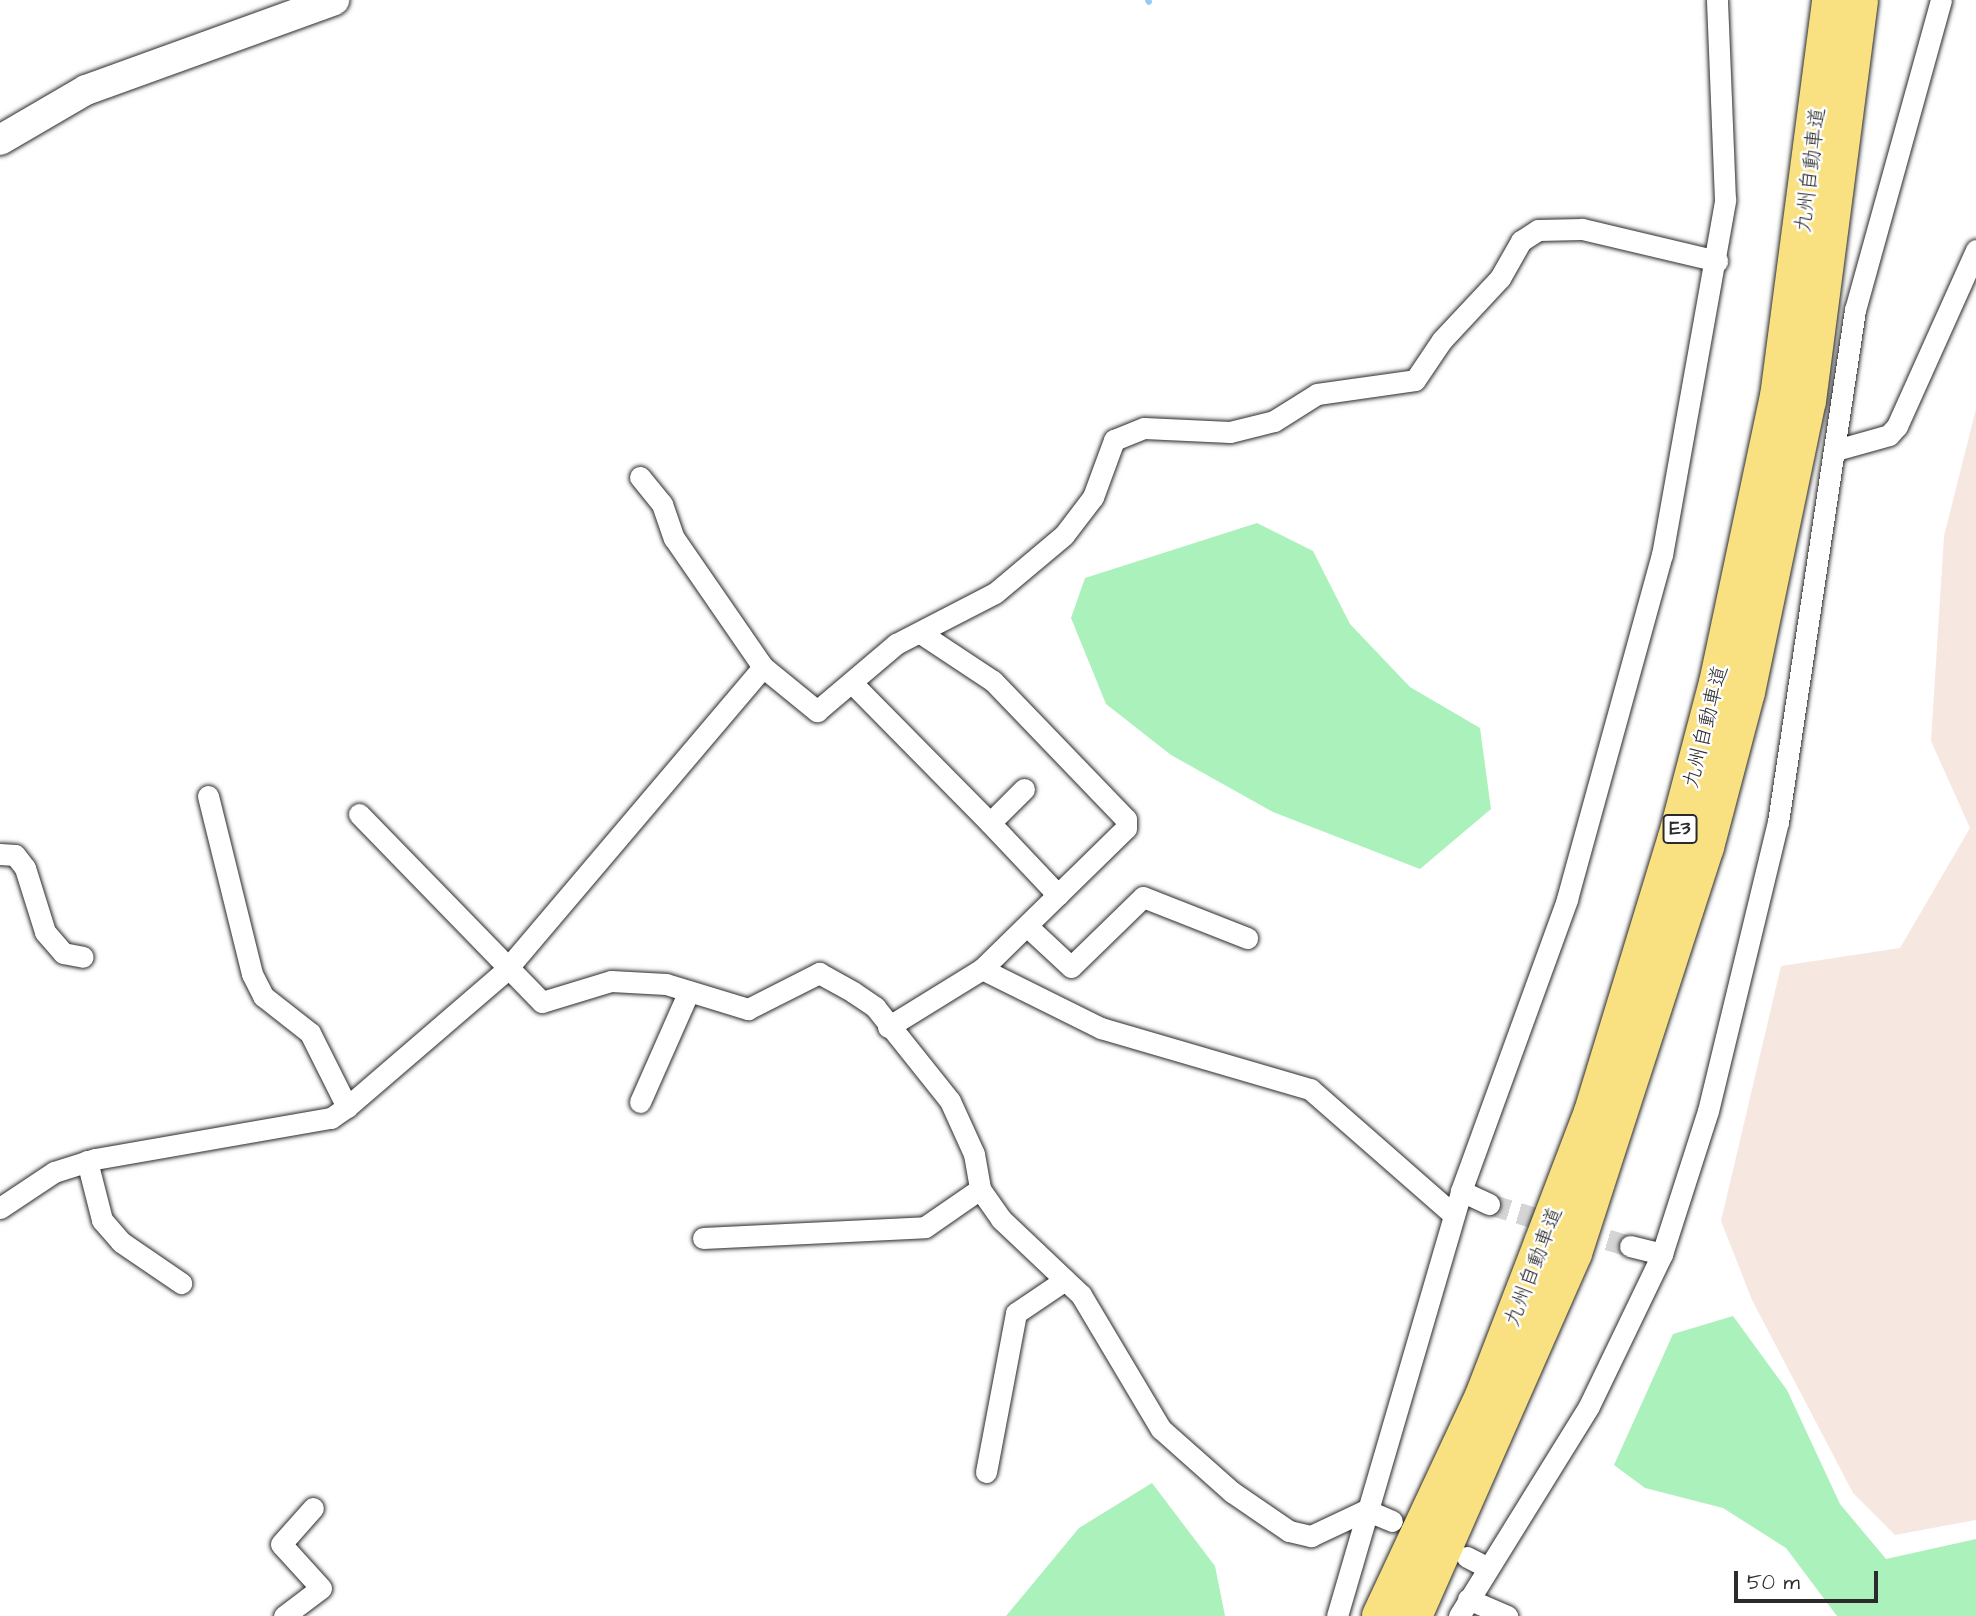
<!DOCTYPE html>
<html>
<head>
<meta charset="utf-8">
<style>
  body { margin:0 }
  #map { position:relative; width:1976px; height:1616px; overflow:hidden; background:#fff; font-family:"Architects Daughter","Klee One",sans-serif }
  div>[style] { position:absolute }
  .built>* { inset:0; background:#f7e7e1 }
  .green>* { inset:0; background:#abf1bc }
  .stream>* { height:6px; margin:-3px; padding:0 3px; transform-origin:3px; border-radius:3px; background:#98c8f4 }
  .street-tunnel>* { height:21px; margin-top:-10.5px; transform-origin:0; background:repeating-linear-gradient(90deg,#d5d5d5 0 21px,transparent 0 31px) }
  .roads { filter:drop-shadow(0 0 2px #2b2b2b) drop-shadow(0 0 2px #2b2b2b) }
  .street>* { height:21px; margin:-10.5px; padding:0 10.5px; transform-origin:10.5px; border-radius:10.5px; background:#fff }
  .secondary>* { height:30px; margin:-15px; padding:0 15px; transform-origin:15px; border-radius:15px; background:#fff }
  .highway>* { height:38px; margin:-19px; padding:0 19px; transform-origin:19px; border-radius:19px; background:#f9e181 }
  span { translate:-50% -50%; white-space:nowrap; text-align:center; line-height:1.15; -webkit-text-stroke:5px #fff; paint-order:stroke }
  .shield-label span { padding:2px 5px; background:#fff; border:2px solid; border-radius:5px; -webkit-text-stroke-width:0 }
  .shield-label { font-size:19px; color:#2b2b2b; font-weight:700 }
  .street-label { font-size:21px; color:#2b2b2b }
  .scale { position:absolute; left:1734px; top:1571px; width:144px; height:32px; box-sizing:border-box; border:4px solid #2b2b2b; border-top:0; padding-left:9px; font-size:21px; line-height:24px; white-space:nowrap; color:#2b2b2b; -webkit-text-stroke:5px #fff; paint-order:stroke }
</style>
</head>
<body>
<div id="map">
  <div class="built">
    <i style="clip-path:polygon(1976px 409px,1976px 1520px,1895px 1535px,1853px 1493px,1752px 1300px,1721px 1221px,1781px 966px,1900px 948px,1970px 828px,1931px 741px,1944px 536px)"></i>
  </div>
  <div class="green">
    <i style="clip-path:polygon(1257px 523px,1313px 551px,1350px 624px,1410px 687px,1480px 728px,1491px 809px,1420px 869px,1273px 812px,1171px 755px,1106px 704px,1071px 618px,1085px 578px)"></i>
    <i style="clip-path:polygon(1733px 1316px,1787px 1390px,1840px 1504px,1886px 1559px,1976px 1539px,1976px 1616px,1837px 1616px,1786px 1548px,1723px 1508px,1645px 1488px,1614px 1465px,1673px 1334px)"></i>
    <i style="clip-path:polygon(1152px 1483px,1215px 1566px,1225px 1616px,1006px 1616px,1079px 1528px)"></i>
  </div>
  <div class="stream">
    <i style="left:1148px;top:0;width:2px;rotate:63deg"></i>
  </div>
  <div class="street-tunnel">
    <i style="left:1489px;top:1204px;width:147px;rotate:16.6deg"></i>
  </div>
  <div class="roads">
    <div class="street">
      <i style="left:1836px;top:450px;width:55px;rotate:-15.8deg"></i>
      <i style="left:1889px;top:435px;width:12px;rotate:-48deg"></i>
      <i style="left:1897px;top:426px;width:193px;rotate:-65.8deg"></i>
      <i style="left:640px;top:477px;width:35px;rotate:51deg"></i>
      <i style="left:662px;top:504px;width:36px;rotate:71deg"></i>
      <i style="left:674px;top:538px;width:157px;rotate:55.4deg"></i>
      <i style="left:763px;top:667px;width:70px;rotate:39.2deg"></i>
      <i style="left:817px;top:711px;width:104px;rotate:-40.3deg"></i>
      <i style="left:896px;top:644px;width:111px;rotate:-27.3deg"></i>
      <i style="left:995px;top:593px;width:90px;rotate:-40deg"></i>
      <i style="left:1064px;top:535px;width:48px;rotate:-52.7deg"></i>
      <i style="left:1093px;top:497px;width:61px;rotate:-69.8deg"></i>
      <i style="left:1114px;top:440px;width:32px;rotate:-22deg"></i>
      <i style="left:1144px;top:428px;width:86px;rotate:2.7deg"></i>
      <i style="left:1230px;top:432px;width:45px;rotate:-14deg"></i>
      <i style="left:1274px;top:421px;width:51px;rotate:-32.1deg"></i>
      <i style="left:1317px;top:394px;width:99px;rotate:-8.1deg"></i>
      <i style="left:1415px;top:380px;width:48px;rotate:-56deg"></i>
      <i style="left:1442px;top:340px;width:85px;rotate:-46.9deg"></i>
      <i style="left:1500px;top:278px;width:43px;rotate:-60.4deg"></i>
      <i style="left:1521px;top:241px;width:20px;rotate:-33deg"></i>
      <i style="left:1538px;top:230px;width:44px;rotate:-1.3deg"></i>
      <i style="left:1582px;top:229px;width:139px;rotate:13.3deg"></i>
      <i style="left:922px;top:634px;width:85px;rotate:33.5deg"></i>
      <i style="left:993px;top:681px;width:192px;rotate:46.1deg"></i>
      <i style="left:1126px;top:819px;width:9px;rotate:90deg"></i>
      <i style="left:1126px;top:828px;width:202px;rotate:135.6deg"></i>
      <i style="left:853px;top:684px;width:195px;rotate:45.4deg"></i>
      <i style="left:1024px;top:789px;width:48px;rotate:135deg"></i>
      <i style="left:990px;top:823px;width:99px;rotate:46.6deg"></i>
      <i style="left:208px;top:796px;width:183px;rotate:76.1deg"></i>
      <i style="left:252px;top:974px;width:25px;rotate:63deg"></i>
      <i style="left:263px;top:996px;width:60px;rotate:38.2deg"></i>
      <i style="left:310px;top:1033px;width:83px;rotate:63.4deg"></i>
      <i style="left:359px;top:814px;width:262px;rotate:45.8deg"></i>
      <i style="left:542px;top:1002px;width:72px;rotate:-16.9deg"></i>
      <i style="left:611px;top:981px;width:55px;rotate:3.1deg"></i>
      <i style="left:666px;top:984px;width:86px;rotate:17deg"></i>
      <i style="left:748px;top:1009px;width:80px;rotate:-26.9deg"></i>
      <i style="left:819px;top:973px;width:39px;rotate:29deg"></i>
      <i style="left:853px;top:992px;width:27px;rotate:34deg"></i>
      <i style="left:875px;top:1007px;width:120px;rotate:51.4deg"></i>
      <i style="left:950px;top:1101px;width:58px;rotate:65.6deg"></i>
      <i style="left:974px;top:1154px;width:36px;rotate:80deg"></i>
      <i style="left:980px;top:1189px;width:37px;rotate:55deg"></i>
      <i style="left:1001px;top:1219px;width:110px;rotate:43.5deg"></i>
      <i style="left:1081px;top:1295px;width:156px;rotate:59.2deg"></i>
      <i style="left:1161px;top:1429px;width:95px;rotate:41.6deg"></i>
      <i style="left:1232px;top:1492px;width:69px;rotate:34.4deg"></i>
      <i style="left:1289px;top:1531px;width:23px;rotate:13deg"></i>
      <i style="left:1311px;top:1536px;width:61px;rotate:-25.3deg"></i>
      <i style="left:1366px;top:1510px;width:28px;rotate:23deg"></i>
      <i style="left:0;top:854px;width:15px;rotate:4deg"></i>
      <i style="left:15px;top:855px;width:16px;rotate:52deg"></i>
      <i style="left:25px;top:868px;width:67px;rotate:72.6deg"></i>
      <i style="left:45px;top:932px;width:28px;rotate:49deg"></i>
      <i style="left:63px;top:953px;width:20px;rotate:11deg"></i>
      <i style="left:1027px;top:926px;width:60px;rotate:43deg"></i>
      <i style="left:1071px;top:967px;width:100px;rotate:-44.2deg"></i>
      <i style="left:1143px;top:897px;width:112px;rotate:21.5deg"></i>
      <i style="left:888px;top:1027px;width:110px;rotate:-31.7deg"></i>
      <i style="left:982px;top:969px;width:133px;rotate:26.4deg"></i>
      <i style="left:1101px;top:1028px;width:218px;rotate:16.3deg"></i>
      <i style="left:1310px;top:1089px;width:191px;rotate:41.2deg"></i>
      <i style="left:640px;top:1102px;width:121px;rotate:-66.2deg"></i>
      <i style="left:87px;top:1161px;width:61px;rotate:75.7deg"></i>
      <i style="left:102px;top:1220px;width:29px;rotate:49deg"></i>
      <i style="left:121px;top:1242px;width:73px;rotate:34.3deg"></i>
      <i style="left:1461px;top:1191px;width:31px;rotate:25deg"></i>
      <i style="left:0;top:1208px;width:65px;rotate:-33.7deg"></i>
      <i style="left:54px;top:1172px;width:43px;rotate:-17.6deg"></i>
      <i style="left:95px;top:1159px;width:240px;rotate:-9.9deg"></i>
      <i style="left:331px;top:1118px;width:19px;rotate:-35deg"></i>
      <i style="left:347px;top:1107px;width:210px;rotate:-40.7deg"></i>
      <i style="left:506px;top:970px;width:397px;rotate:-49.7deg"></i>
      <i style="left:703px;top:1238px;width:222px;rotate:-2.8deg"></i>
      <i style="left:925px;top:1227px;width:67px;rotate:-34.6deg"></i>
      <i style="left:1630px;top:1246px;width:33px;rotate:14deg"></i>
      <i style="left:986px;top:1472px;width:162px;rotate:-79.3deg"></i>
      <i style="left:1016px;top:1313px;width:59px;rotate:-34deg"></i>
      <i style="left:1467px;top:1557px;width:22px;rotate:27deg"></i>
      <i style="left:1468px;top:1599px;width:43px;rotate:23.6deg"></i>
      <i style="left:284px;top:1616px;width:46px;rotate:-37.1deg"></i>
      <i style="left:321px;top:1588px;width:59px;rotate:-132.3deg"></i>
      <i style="left:281px;top:1544px;width:48px;rotate:-48.4deg"></i>
      <i style="left:1337px;top:1616px;width:443px;rotate:-73.7deg"></i>
      <i style="left:1461px;top:1191px;width:311px;rotate:-70deg"></i>
      <i style="left:1567px;top:899px;width:357px;rotate:-74.6deg"></i>
      <i style="left:1662px;top:555px;width:361px;rotate:-79.9deg"></i>
      <i style="left:1725px;top:200px;width:200px;rotate:-92.3deg"></i>
      <i style="left:1459px;top:1616px;width:247px;rotate:-58.2deg"></i>
      <i style="left:1589px;top:1406px;width:169px;rotate:-64.3deg"></i>
      <i style="left:1662px;top:1254px;width:150px;rotate:-72.2deg"></i>
      <i style="left:1708px;top:1111px;width:297px;rotate:-76.4deg"></i>
      <i style="left:1778px;top:822px;width:518px;rotate:-81.45deg"></i>
      <i style="left:1855px;top:310px;width:322px;rotate:-74.5deg"></i>
    </div>
    <div class="secondary">
      <i style="left:0;top:140px;width:99px;rotate:-30.2deg"></i>
      <i style="left:86px;top:90px;width:264px;rotate:-19.9deg"></i>
    </div>
    <div class="highway">
      <i style="left:1381px;top:1616px;width:243px;rotate:-64.9deg"></i>
      <i style="left:1484px;top:1396px;width:164px;rotate:-68.9deg"></i>
      <i style="left:1543px;top:1243px;width:140px;rotate:-69.1deg"></i>
      <i style="left:1593px;top:1112px;width:287px;rotate:-73deg"></i>
      <i style="left:1677px;top:838px;width:160px;rotate:-75.2deg"></i>
      <i style="left:1718px;top:683px;width:292px;rotate:-78deg"></i>
      <i style="left:1779px;top:397px;width:400px;rotate:-82.5deg"></i>
      <i style="left:1413px;top:1616px;width:397px;rotate:-66.2deg"></i>
      <i style="left:1573px;top:1253px;width:427px;rotate:-72deg"></i>
      <i style="left:1705px;top:847px;width:160px;rotate:-75.2deg"></i>
      <i style="left:1746px;top:692px;width:297px;rotate:-78.2deg"></i>
      <i style="left:1807px;top:401px;width:404px;rotate:-82.6deg"></i>
    </div>
  </div>
  <div class="shield-label">
    <span style="left:1680px;top:829px">E3</span>
  </div>
  <div class="street-label">
    <span style="left:1811px;top:170px;rotate:-83deg">九州自動車道</span>
    <span style="left:1706px;top:727px;rotate:-76deg">九州自動車道</span>
    <span style="left:1534px;top:1267px;rotate:-69deg">九州自動車道</span>
  </div>
  <div class="scale">50 m</div>
</div>
</body>
</html>
